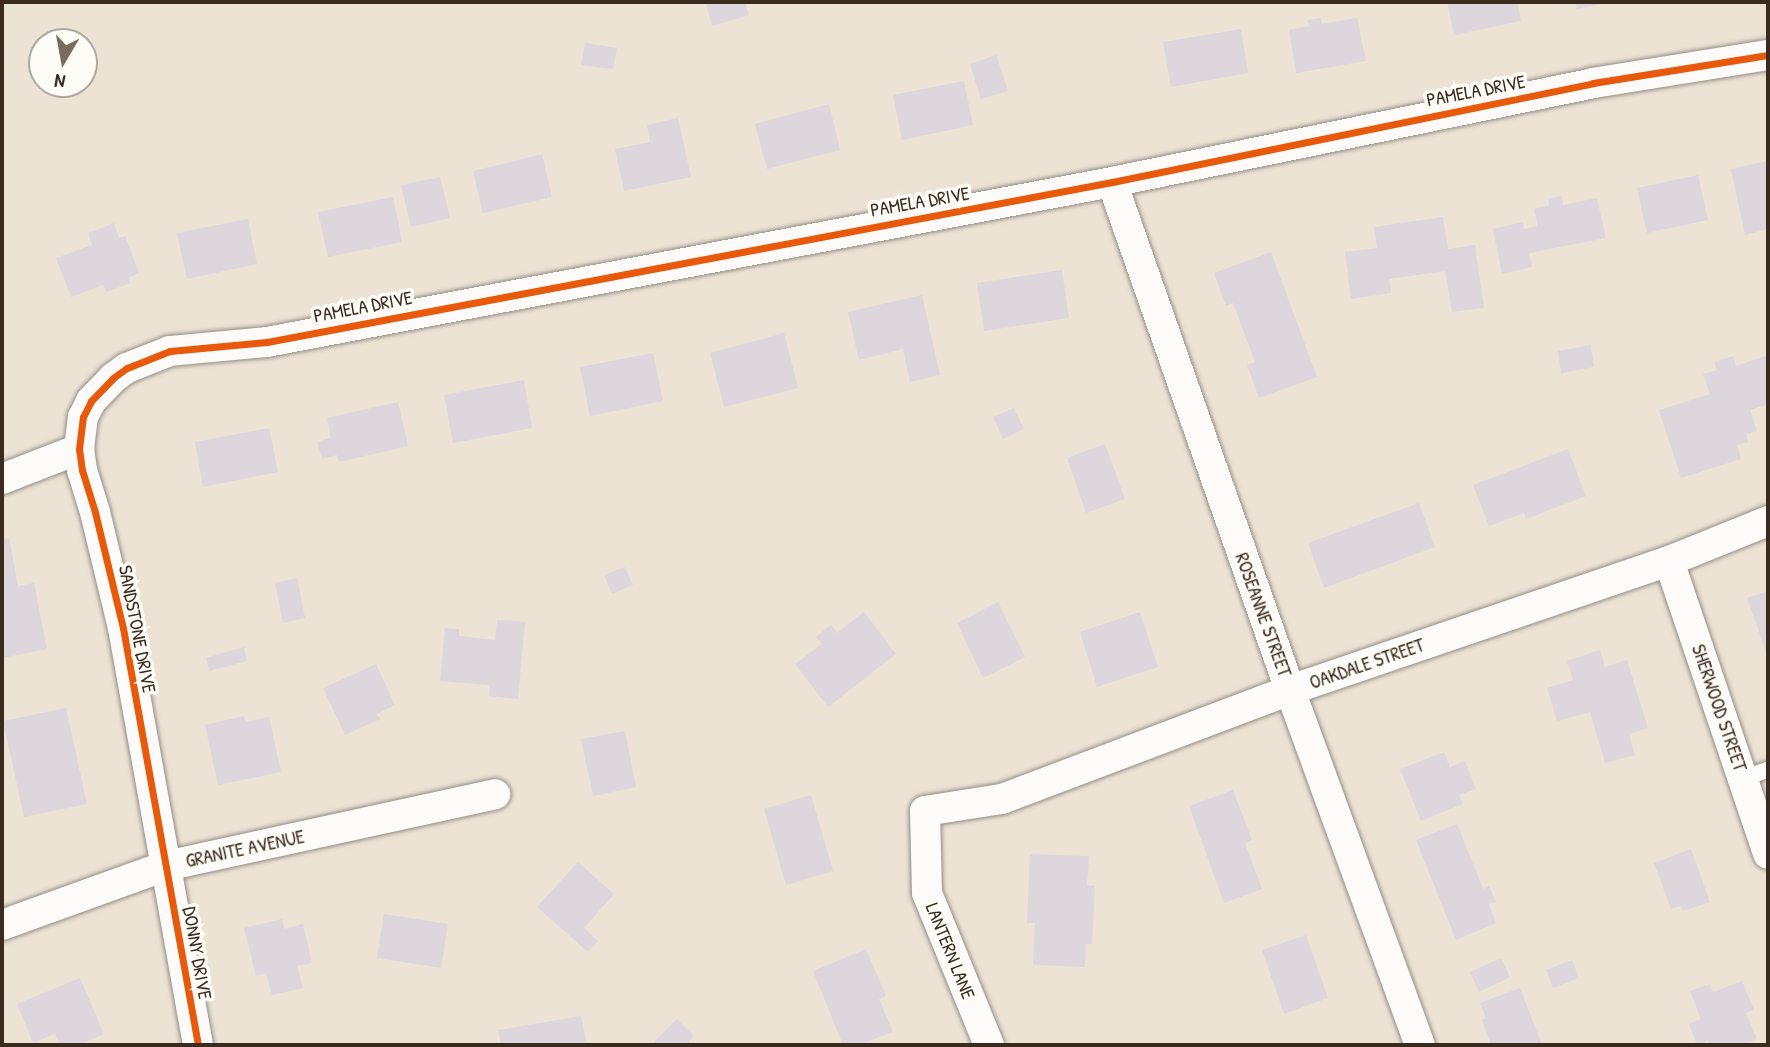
<!DOCTYPE html>
<html>
<head>
<meta charset="utf-8">
<style>
  body { margin:0 }
  #map { position:relative; width:1770px; height:1047px; overflow:hidden; background:#ece3d5; font-family:"Patrick Hand",sans-serif }
  div>[style] { position:absolute }
  .building>* { inset:0; background:#ddd6dd }
  .roads { filter:drop-shadow(0 0 2px #958d84) drop-shadow(0 0 2px #958d84) }
  .lane>* { height:16px; margin:-8px; padding:0 8px; transform-origin:8px; border-radius:8px; background:#fcfbf9 }
  .street>* { height:30px; margin:-15px; padding:0 15px; transform-origin:15px; border-radius:15px; background:#fcfbf9 }
  .cycleway>* { height:7px; margin:-3.5px; padding:0 3.5px; transform-origin:3.5px; border-radius:3.5px; background:#e8590c }
  span { translate:-50% -50%; white-space:nowrap; text-align:center; line-height:1.15; -webkit-text-stroke:7px #fdfcf7; paint-order:stroke }
  .street-label { font-size:19px; color:#3b2a1e }
  .frame { position:absolute; inset:0; border:4px solid #3b2a1e; pointer-events:none }
  .north { position:absolute; left:28px; top:28px; width:70px; height:70px; box-sizing:border-box; background:#fdfcf7; border:2px solid #afa8a0; border-radius:50%; rotate:190deg; font-size:19px; font-weight:700; line-height:28px; text-align:center; color:#3b2a1e }
  .north::after { content:''; display:block; margin:auto; width:24px; height:32px; background:#796b5e; clip-path:polygon(50% 0,100% 100%,50% 72%,0 100%) }
</style>
</head>
<body>
<div id="map">
  <div class="building">
    <i style="clip-path:polygon(745px 2px,749px 15px,712px 26px,706px 3px)"></i>
    <i style="clip-path:polygon(1447px 2px,1517px 2px,1521px 21px,1454px 35px)"></i>
    <i style="clip-path:polygon(1575px 2px,1605px 2px,1605px 3px,1577px 9px)"></i>
    <i style="clip-path:polygon(1321px 18px,1322px 24px,1357px 18px,1366px 61px,1296px 73px,1289px 30px,1309px 26px,1307px 20px)"></i>
    <i style="clip-path:polygon(1241px 29px,1248px 73px,1171px 87px,1163px 42px)"></i>
    <i style="clip-path:polygon(585px 43px,617px 48px,613px 69px,581px 65px)"></i>
    <i style="clip-path:polygon(996px 55px,1008px 91px,981px 99px,970px 64px)"></i>
    <i style="clip-path:polygon(964px 81px,973px 125px,902px 140px,893px 95px)"></i>
    <i style="clip-path:polygon(829px 104px,840px 150px,767px 169px,755px 124px)"></i>
    <i style="clip-path:polygon(678px 118px,691px 177px,624px 191px,615px 149px,650px 142px,647px 125px)"></i>
    <i style="clip-path:polygon(542px 154px,552px 197px,483px 213px,473px 171px)"></i>
    <i style="clip-path:polygon(1768px 161px,1768px 229px,1745px 235px,1731px 169px)"></i>
    <i style="clip-path:polygon(1698px 175px,1708px 220px,1647px 233px,1637px 188px)"></i>
    <i style="clip-path:polygon(440px 177px,450px 218px,411px 227px,401px 185px)"></i>
    <i style="clip-path:polygon(1562px 196px,1563px 205px,1597px 198px,1606px 238px,1529px 253px,1532px 267px,1502px 274px,1493px 229px,1523px 222px,1524px 229px,1538px 226px,1534px 209px,1549px 205px,1548px 199px)"></i>
    <i style="clip-path:polygon(393px 197px,402px 242px,328px 257px,318px 212px)"></i>
    <i style="clip-path:polygon(1443px 217px,1448px 249px,1475px 245px,1484px 308px,1452px 312px,1445px 271px,1389px 279px,1391px 293px,1351px 299px,1345px 252px,1377px 248px,1374px 227px)"></i>
    <i style="clip-path:polygon(248px 219px,257px 264px,187px 279px,177px 233px)"></i>
    <i style="clip-path:polygon(114px 223px,119px 238px,125px 236px,139px 273px,128px 278px,131px 283px,106px 292px,103px 285px,71px 297px,56px 258px,92px 245px,88px 233px)"></i>
    <i style="clip-path:polygon(1271px 252px,1317px 377px,1259px 398px,1247px 365px,1255px 362px,1233px 303px,1226px 306px,1214px 273px)"></i>
    <i style="clip-path:polygon(1062px 270px,1069px 318px,984px 331px,977px 283px)"></i>
    <i style="clip-path:polygon(922px 295px,940px 375px,910px 382px,903px 349px,859px 360px,848px 312px)"></i>
    <i style="clip-path:polygon(784px 333px,798px 388px,724px 407px,710px 353px)"></i>
    <i style="clip-path:polygon(1591px 345px,1594px 367px,1561px 373px,1558px 351px)"></i>
    <i style="clip-path:polygon(653px 353px,663px 401px,590px 416px,580px 367px)"></i>
    <i style="clip-path:polygon(1768px 355px,1768px 404px,1750px 410px,1757px 431px,1746px 434px,1748px 442px,1737px 445px,1741px 459px,1681px 478px,1659px 410px,1710px 394px,1703px 374px,1717px 370px,1714px 362px,1733px 356px,1736px 366px)"></i>
    <i style="clip-path:polygon(524px 380px,532px 428px,453px 443px,444px 395px)"></i>
    <i style="clip-path:polygon(398px 402px,408px 446px,339px 462px,337px 455px,322px 459px,317px 442px,331px 438px,327px 418px)"></i>
    <i style="clip-path:polygon(1014px 408px,1024px 429px,1003px 439px,993px 417px)"></i>
    <i style="clip-path:polygon(269px 428px,278px 472px,203px 487px,195px 442px)"></i>
    <i style="clip-path:polygon(1105px 444px,1125px 499px,1086px 513px,1067px 458px)"></i>
    <i style="clip-path:polygon(1568px 449px,1586px 496px,1526px 519px,1524px 513px,1489px 526px,1473px 485px)"></i>
    <i style="clip-path:polygon(1419px 503px,1435px 547px,1324px 588px,1308px 543px)"></i>
    <i style="clip-path:polygon(9px 538px,18px 586px,34px 583px,47px 649px,2px 658px,2px 539px)"></i>
    <i style="clip-path:polygon(625px 567px,633px 585px,612px 594px,604px 575px)"></i>
    <i style="clip-path:polygon(297px 578px,305px 618px,283px 623px,275px 583px)"></i>
    <i style="clip-path:polygon(1768px 591px,1768px 657px,1747px 598px)"></i>
    <i style="clip-path:polygon(998px 602px,1025px 657px,983px 678px,957px 623px)"></i>
    <i style="clip-path:polygon(864px 612px,896px 654px,828px 707px,795px 664px,822px 644px,816px 637px,831px 625px,837px 633px)"></i>
    <i style="clip-path:polygon(1140px 612px,1158px 667px,1097px 687px,1080px 632px)"></i>
    <i style="clip-path:polygon(497px 620px,525px 622px,518px 699px,489px 696px,490px 685px,440px 681px,445px 628px,459px 629px,459px 636px,495px 640px)"></i>
    <i style="clip-path:polygon(244px 647px,247px 661px,209px 671px,206px 658px)"></i>
    <i style="clip-path:polygon(1600px 650px,1605px 667px,1627px 660px,1648px 728px,1629px 734px,1635px 755px,1605px 763px,1590px 712px,1557px 721px,1547px 688px,1573px 680px,1567px 661px)"></i>
    <i style="clip-path:polygon(376px 664px,395px 705px,377px 714px,380px 719px,345px 735px,323px 688px)"></i>
    <i style="clip-path:polygon(66px 708px,87px 804px,24px 817px,3px 721px)"></i>
    <i style="clip-path:polygon(244px 716px,246px 722px,269px 717px,281px 772px,218px 785px,205px 725px)"></i>
    <i style="clip-path:polygon(625px 731px,636px 787px,593px 796px,581px 739px)"></i>
    <i style="clip-path:polygon(1444px 752px,1450px 767px,1465px 761px,1476px 789px,1459px 795px,1463px 804px,1421px 821px,1400px 769px)"></i>
    <i style="clip-path:polygon(1233px 790px,1252px 840px,1245px 843px,1262px 889px,1224px 903px,1189px 806px)"></i>
    <i style="clip-path:polygon(811px 795px,833px 871px,786px 885px,764px 809px)"></i>
    <i style="clip-path:polygon(1457px 824px,1483px 889px,1489px 886px,1496px 902px,1489px 904px,1496px 923px,1456px 940px,1416px 840px)"></i>
    <i style="clip-path:polygon(1691px 849px,1710px 902px,1683px 911px,1681px 906px,1671px 909px,1654px 863px)"></i>
    <i style="clip-path:polygon(1030px 854px,1089px 856px,1087px 885px,1095px 886px,1092px 944px,1086px 944px,1085px 967px,1033px 965px,1035px 923px,1027px 923px)"></i>
    <i style="clip-path:polygon(578px 862px,614px 894px,584px 928px,598px 941px,588px 952px,537px 907px)"></i>
    <i style="clip-path:polygon(384px 914px,448px 924px,441px 968px,377px 958px)"></i>
    <i style="clip-path:polygon(282px 919px,284px 929px,303px 924px,312px 963px,297px 966px,303px 988px,272px 995px,266px 973px,256px 976px,244px 928px)"></i>
    <i style="clip-path:polygon(1306px 935px,1328px 998px,1284px 1014px,1262px 950px)"></i>
    <i style="clip-path:polygon(866px 949px,886px 996px,879px 999px,893px 1032px,859px 1045px,843px 1045px,813px 971px)"></i>
    <i style="clip-path:polygon(1501px 958px,1510px 977px,1479px 992px,1470px 972px)"></i>
    <i style="clip-path:polygon(1572px 960px,1579px 978px,1553px 988px,1546px 970px)"></i>
    <i style="clip-path:polygon(80px 978px,104px 1034px,78px 1045px,60px 1045px,55px 1034px,33px 1043px,17px 1004px)"></i>
    <i style="clip-path:polygon(1742px 981px,1754px 1010px,1746px 1013px,1757px 1039px,1741px 1045px,1709px 1045px,1708px 1041px,1697px 1045px,1689px 1024px,1701px 1019px,1690px 991px,1710px 984px,1713px 992px)"></i>
    <i style="clip-path:polygon(1520px 988px,1542px 1045px,1491px 1045px,1482px 1020px,1486px 1018px,1480px 1003px)"></i>
    <i style="clip-path:polygon(581px 1016px,587px 1045px,501px 1045px,498px 1030px)"></i>
    <i style="clip-path:polygon(677px 1019px,694px 1036px,689px 1041px,693px 1045px,651px 1045px)"></i>
  </div>
  <div class="roads">
    <div class="lane">
      <i style="left:1743px;top:778px;width:26px;rotate:-18deg"></i>
    </div>
    <div class="street">
      <i style="left:1112px;top:182px;width:538px;rotate:70.69deg"></i>
      <i style="left:1290px;top:690px;width:378px;rotate:69.9deg"></i>
      <i style="left:2px;top:479px;width:83px;rotate:-21.3deg"></i>
      <i style="left:1669px;top:561px;width:309px;rotate:71.3deg"></i>
      <i style="left:2px;top:925px;width:174px;rotate:-19.8deg"></i>
      <i style="left:166px;top:866px;width:337px;rotate:-12.3deg"></i>
      <i style="left:198px;top:1045px;width:424px;rotate:-100.2deg"></i>
      <i style="left:123px;top:628px;width:119px;rotate:-103.6deg"></i>
      <i style="left:95px;top:512px;width:44px;rotate:-107.2deg"></i>
      <i style="left:82px;top:470px;width:21px;rotate:-98deg"></i>
      <i style="left:79px;top:449px;width:32px;rotate:-83deg"></i>
      <i style="left:83px;top:417px;width:18px;rotate:-63deg"></i>
      <i style="left:91px;top:401px;width:32px;rotate:-46deg"></i>
      <i style="left:113px;top:378px;width:17px;rotate:-36deg"></i>
      <i style="left:127px;top:368px;width:46px;rotate:-21.6deg"></i>
      <i style="left:170px;top:351px;width:97px;rotate:-5.3deg"></i>
      <i style="left:267px;top:342px;width:860px;rotate:-10.72deg"></i>
      <i style="left:1112px;top:182px;width:491px;rotate:-11.6deg"></i>
      <i style="left:1593px;top:83px;width:177px;rotate:-9.1deg"></i>
      <i style="left:989px;top:1045px;width:164px;rotate:-112.2deg"></i>
      <i style="left:927px;top:893px;width:82px;rotate:-91.4deg"></i>
      <i style="left:925px;top:811px;width:78px;rotate:-8.9deg"></i>
      <i style="left:1002px;top:799px;width:308px;rotate:-20.7deg"></i>
      <i style="left:1290px;top:690px;width:400px;rotate:-18.8deg"></i>
      <i style="left:1669px;top:561px;width:107px;rotate:-22deg"></i>
    </div>
  </div>
  <div class="cycleway">
    <i style="left:198px;top:1045px;width:424px;rotate:-100.2deg"></i>
    <i style="left:123px;top:628px;width:119px;rotate:-103.6deg"></i>
    <i style="left:95px;top:512px;width:44px;rotate:-107.2deg"></i>
    <i style="left:82px;top:470px;width:21px;rotate:-98deg"></i>
    <i style="left:79px;top:449px;width:32px;rotate:-83deg"></i>
    <i style="left:83px;top:417px;width:18px;rotate:-63deg"></i>
    <i style="left:91px;top:401px;width:32px;rotate:-46deg"></i>
    <i style="left:113px;top:378px;width:17px;rotate:-36deg"></i>
    <i style="left:127px;top:368px;width:46px;rotate:-21.6deg"></i>
    <i style="left:170px;top:351px;width:97px;rotate:-5.3deg"></i>
    <i style="left:267px;top:342px;width:860px;rotate:-10.72deg"></i>
    <i style="left:1112px;top:182px;width:491px;rotate:-11.6deg"></i>
    <i style="left:1593px;top:83px;width:177px;rotate:-9.1deg"></i>
  </div>
  <div class="street-label">
    <span style="left:1476px;top:91px;rotate:-11deg">PAMELA DRIVE</span>
    <span style="left:920px;top:202px;rotate:-10deg">PAMELA DRIVE</span>
    <span style="left:363px;top:307px;rotate:-11deg">PAMELA DRIVE</span>
    <span style="left:1263px;top:615px;rotate:70deg">ROSEANNE STREET</span>
    <span style="left:137px;top:629px;rotate:79deg">SANDSTONE DRIVE</span>
    <span style="left:1367px;top:664px;rotate:-19deg">OAKDALE STREET</span>
    <span style="left:1719px;top:708px;rotate:71deg">SHERWOOD STREET</span>
    <span style="left:245px;top:849px;rotate:-12deg">GRANITE AVENUE</span>
    <span style="left:950px;top:951px;rotate:68deg">LANTERN LANE</span>
    <span style="left:197px;top:953px;rotate:80deg">DONNY DRIVE</span>
  </div>
  <div class="frame"></div>
  <div class="north">N</div>
</div>
</body>
</html>
